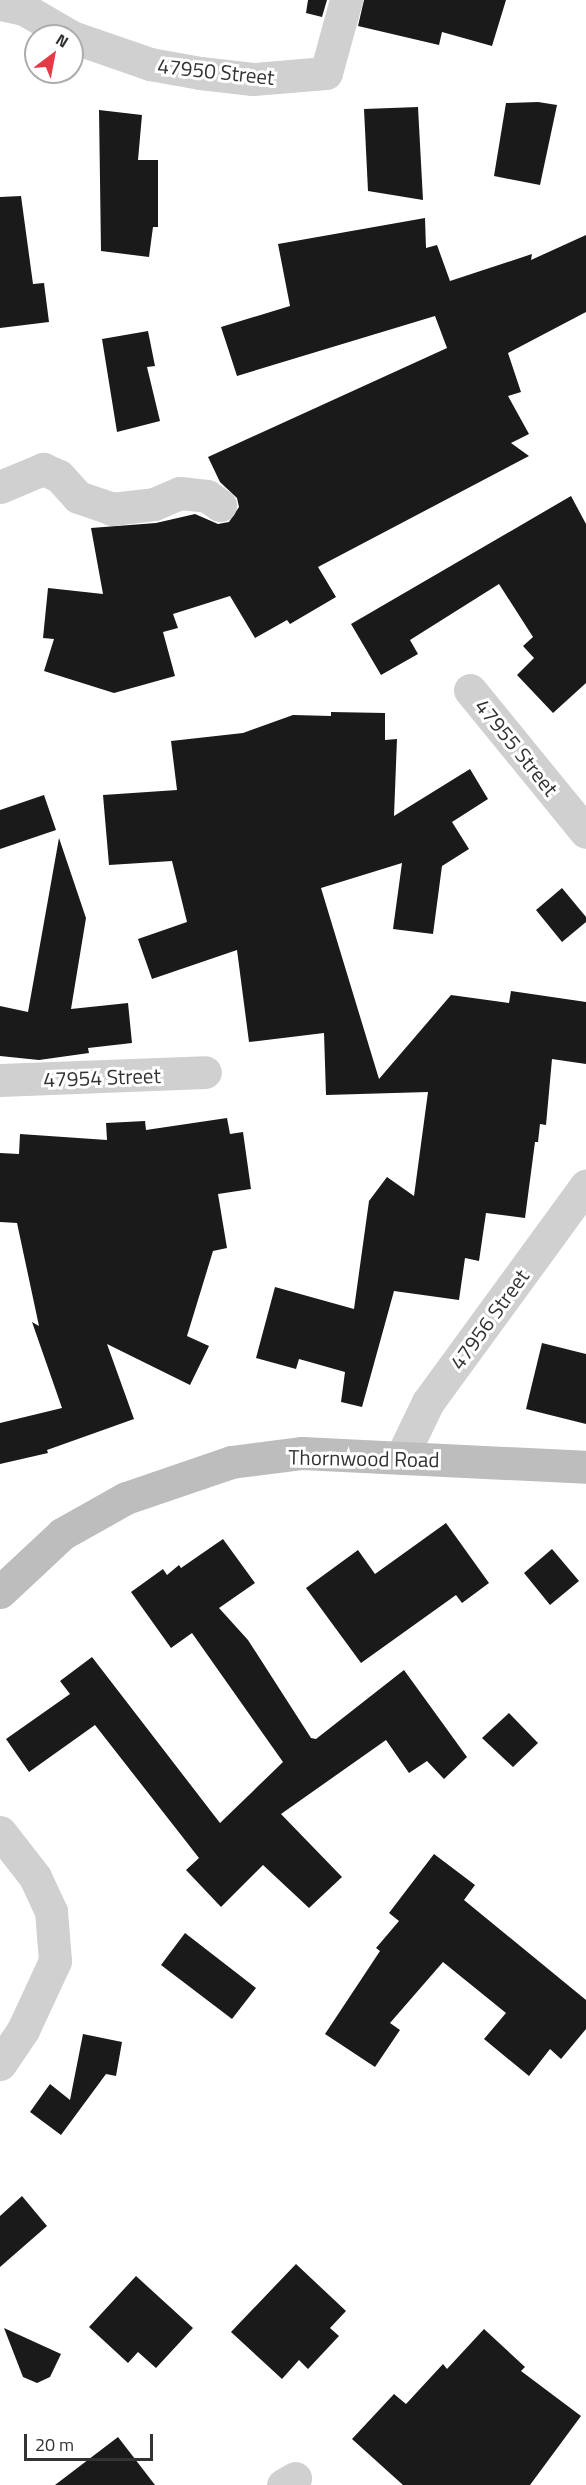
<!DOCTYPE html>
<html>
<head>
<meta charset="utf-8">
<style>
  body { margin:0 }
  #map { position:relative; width:586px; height:2485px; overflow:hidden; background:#fff; font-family:"Titillium Web",sans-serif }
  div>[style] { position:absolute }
  .building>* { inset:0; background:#1a1a1a }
  .street>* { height:33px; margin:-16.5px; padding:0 16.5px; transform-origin:16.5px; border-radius:16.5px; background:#d0d0d0 }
  .secondary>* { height:33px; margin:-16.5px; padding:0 16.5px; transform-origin:16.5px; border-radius:16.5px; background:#bdbdbd }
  span { translate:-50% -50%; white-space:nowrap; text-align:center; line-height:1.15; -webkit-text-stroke:6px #fff; paint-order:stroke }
  .street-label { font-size:21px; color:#333 }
  .north { position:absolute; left:24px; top:24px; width:60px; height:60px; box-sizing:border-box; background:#fff; border:2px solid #adadad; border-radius:50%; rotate:32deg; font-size:16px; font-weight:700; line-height:24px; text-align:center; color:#333 }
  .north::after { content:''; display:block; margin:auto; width:21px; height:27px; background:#e63946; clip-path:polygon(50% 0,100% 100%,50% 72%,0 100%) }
  .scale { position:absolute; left:24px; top:2434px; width:129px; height:27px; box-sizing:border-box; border:3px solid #333; border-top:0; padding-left:8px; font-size:18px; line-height:21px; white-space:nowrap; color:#333; -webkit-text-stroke:4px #fff; paint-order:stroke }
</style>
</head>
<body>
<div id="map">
  <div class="building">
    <i style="clip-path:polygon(308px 0,327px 0,322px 17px,306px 13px)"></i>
    <i style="clip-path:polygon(364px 0,506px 0,492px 46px,442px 32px,439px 45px,358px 26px)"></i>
    <i style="clip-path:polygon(538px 102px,557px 105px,540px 185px,494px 176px,506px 103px)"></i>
    <i style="clip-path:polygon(418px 107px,423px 200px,368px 191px,364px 109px)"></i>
    <i style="clip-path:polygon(99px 110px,142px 115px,138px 160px,158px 160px,158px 227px,153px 227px,149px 257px,101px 251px)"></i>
    <i style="clip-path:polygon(21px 196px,33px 284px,44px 283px,49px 322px,0 328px,0 197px)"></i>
    <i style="clip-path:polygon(425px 218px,426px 248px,437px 245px,450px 281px,532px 254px,531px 260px,586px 235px,586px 312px,508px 353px,521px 392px,508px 396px,529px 434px,511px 443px,529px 456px,318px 567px,336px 597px,290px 624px,287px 620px,255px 638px,230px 596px,173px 614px,178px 628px,163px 632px,175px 676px,114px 693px,44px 671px,54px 639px,43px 638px,48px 588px,103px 594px,91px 528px,156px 523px,195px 514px,218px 524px,229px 522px,239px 507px,237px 498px,220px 482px,208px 457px,447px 348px,435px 316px,237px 376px,221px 327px,290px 306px,278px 244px)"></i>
    <i style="clip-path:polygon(148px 331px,155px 366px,147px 367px,160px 421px,117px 432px,102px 339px)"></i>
    <i style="clip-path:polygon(571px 496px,586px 524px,586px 683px,553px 713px,517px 675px,534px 658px,523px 646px,533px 637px,499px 584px,410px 640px,418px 654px,381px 675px,351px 624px)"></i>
    <i style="clip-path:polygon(331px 712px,385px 713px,385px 740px,397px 739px,394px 816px,470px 769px,488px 799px,452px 822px,469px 849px,442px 866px,433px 934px,393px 929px,402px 863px,321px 888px,379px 1079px,451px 995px,509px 1003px,511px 991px,586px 1002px,586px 1064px,552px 1059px,546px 1125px,540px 1124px,538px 1142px,535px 1142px,525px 1218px,486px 1213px,479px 1261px,465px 1258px,459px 1300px,394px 1291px,362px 1407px,341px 1402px,345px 1372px,299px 1359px,296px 1369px,256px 1358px,275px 1287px,354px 1309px,369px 1201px,387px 1177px,414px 1196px,428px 1092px,326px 1095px,324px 1033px,249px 1042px,237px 950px,152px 979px,138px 939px,187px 922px,172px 861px,109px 865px,103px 795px,177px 790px,171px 741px,243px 733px,293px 715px,331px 716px)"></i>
    <i style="clip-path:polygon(44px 795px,56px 830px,0 849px,0 810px)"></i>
    <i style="clip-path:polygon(59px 838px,86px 918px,71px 1009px,128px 1003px,132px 1043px,88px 1048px,89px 1053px,39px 1060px,0 1056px,0 1006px,28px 1012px)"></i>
    <i style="clip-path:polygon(562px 888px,586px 917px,586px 922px,562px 942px,536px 910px)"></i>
    <i style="clip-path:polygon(227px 1118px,230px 1134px,243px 1132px,251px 1189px,218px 1194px,227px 1248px,213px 1251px,187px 1336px,209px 1346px,190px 1385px,107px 1344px,134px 1419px,47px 1450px,48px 1453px,0 1464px,0 1423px,62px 1408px,32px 1322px,39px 1326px,17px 1223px,0 1222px,0 1153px,19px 1154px,20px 1134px,107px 1140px,106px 1123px,145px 1121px,146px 1130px)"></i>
    <i style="clip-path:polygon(542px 1343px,586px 1354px,586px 1424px,526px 1409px)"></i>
    <i style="clip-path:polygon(446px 1523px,489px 1583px,462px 1603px,456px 1595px,361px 1663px,306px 1588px,358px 1550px,375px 1574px)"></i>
    <i style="clip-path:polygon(223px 1539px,255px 1583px,219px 1608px,248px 1640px,311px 1738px,316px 1739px,404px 1670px,467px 1757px,444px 1779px,427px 1761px,409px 1773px,386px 1740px,281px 1814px,342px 1877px,309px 1908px,263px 1865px,221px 1907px,186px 1870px,199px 1858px,95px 1725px,29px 1772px,6px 1739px,70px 1694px,60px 1681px,92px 1657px,220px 1823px,283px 1762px,192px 1633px,171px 1648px,131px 1592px,163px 1569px,167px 1575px,179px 1565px,181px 1568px)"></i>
    <i style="clip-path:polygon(552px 1549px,579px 1581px,550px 1605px,524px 1573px)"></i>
    <i style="clip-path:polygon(509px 1713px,538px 1743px,513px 1767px,482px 1738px)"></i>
    <i style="clip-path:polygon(434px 1854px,475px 1885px,464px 1900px,586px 2000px,586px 2029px,561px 2059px,550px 2049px,529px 2076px,484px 2039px,506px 2013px,443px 1962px,390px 2023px,400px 2030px,375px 2067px,325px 2034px,380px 1951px,376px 1948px,399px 1921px,389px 1913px)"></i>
    <i style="clip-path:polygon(185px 1933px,256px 1988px,232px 2019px,161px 1965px)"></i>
    <i style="clip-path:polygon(83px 2034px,122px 2042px,116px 2076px,106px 2074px,61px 2135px,30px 2112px,50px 2084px,70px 2100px)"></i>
    <i style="clip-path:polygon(22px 2196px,47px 2226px,0 2267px,0 2216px)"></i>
    <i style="clip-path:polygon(296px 2264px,346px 2311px,330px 2328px,339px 2336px,308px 2369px,299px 2360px,282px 2379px,231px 2332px)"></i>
    <i style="clip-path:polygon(136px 2276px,193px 2328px,156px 2368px,138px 2352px,128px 2363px,89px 2327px)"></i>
    <i style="clip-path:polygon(4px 2328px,61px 2354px,50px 2377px,37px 2383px,23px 2377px)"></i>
    <i style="clip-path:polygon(484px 2329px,525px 2367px,521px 2371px,581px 2416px,530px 2485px,403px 2485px,352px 2439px,394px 2394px,406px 2404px,443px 2364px,447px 2369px)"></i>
    <i style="clip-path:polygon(118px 2437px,155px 2485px,55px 2485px)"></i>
  </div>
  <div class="street">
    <i style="left:0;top:4px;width:25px;rotate:12deg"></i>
    <i style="left:24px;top:9px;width:53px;rotate:30.4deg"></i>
    <i style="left:72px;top:37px;width:83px;rotate:19.1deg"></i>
    <i style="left:150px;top:64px;width:51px;rotate:10.2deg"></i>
    <i style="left:200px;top:73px;width:53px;rotate:6.5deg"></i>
    <i style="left:253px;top:79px;width:73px;rotate:-4.7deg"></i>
    <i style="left:326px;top:73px;width:76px;rotate:-74.7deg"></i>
    <i style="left:0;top:487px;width:47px;rotate:-22.7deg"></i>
    <i style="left:43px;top:469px;width:17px;rotate:24deg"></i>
    <i style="left:59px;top:476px;width:28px;rotate:48deg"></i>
    <i style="left:78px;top:497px;width:36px;rotate:19deg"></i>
    <i style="left:112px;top:509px;width:42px;rotate:-6.8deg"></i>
    <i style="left:154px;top:504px;width:28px;rotate:-23deg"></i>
    <i style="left:180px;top:493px;width:27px;rotate:6deg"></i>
    <i style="left:207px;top:496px;width:16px;rotate:35deg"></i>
    <i style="left:470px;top:690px;width:183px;rotate:50.8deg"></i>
    <i style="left:0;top:1080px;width:205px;rotate:-2.2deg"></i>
    <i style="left:401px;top:1458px;width:62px;rotate:-64.3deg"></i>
    <i style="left:428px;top:1402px;width:268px;rotate:-53.9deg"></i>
    <i style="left:0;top:1832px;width:57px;rotate:52.1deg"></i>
    <i style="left:35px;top:1877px;width:38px;rotate:65deg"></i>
    <i style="left:51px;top:1911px;width:50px;rotate:85.4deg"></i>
    <i style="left:55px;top:1961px;width:76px;rotate:114.9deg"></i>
    <i style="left:23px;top:2030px;width:41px;rotate:124.1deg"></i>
    <i style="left:283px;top:2485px;width:14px;rotate:-30deg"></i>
  </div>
  <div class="secondary">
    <i style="left:0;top:1592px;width:85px;rotate:-43.1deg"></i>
    <i style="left:62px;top:1534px;width:73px;rotate:-29.4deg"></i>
    <i style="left:126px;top:1498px;width:111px;rotate:-18.9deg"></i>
    <i style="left:231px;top:1462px;width:72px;rotate:-7.2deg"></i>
    <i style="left:302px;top:1453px;width:284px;rotate:2.8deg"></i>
  </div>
  <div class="street-label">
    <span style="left:216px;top:71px;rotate:6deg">47950 Street</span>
    <span style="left:517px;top:747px;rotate:51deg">47955 Street</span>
    <span style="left:102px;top:1077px;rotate:-2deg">47954 Street</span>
    <span style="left:489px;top:1319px;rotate:-54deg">47956 Street</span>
    <span style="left:364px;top:1458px;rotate:1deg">Thornwood Road</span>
  </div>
  <div class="north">N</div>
  <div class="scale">20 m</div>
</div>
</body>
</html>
